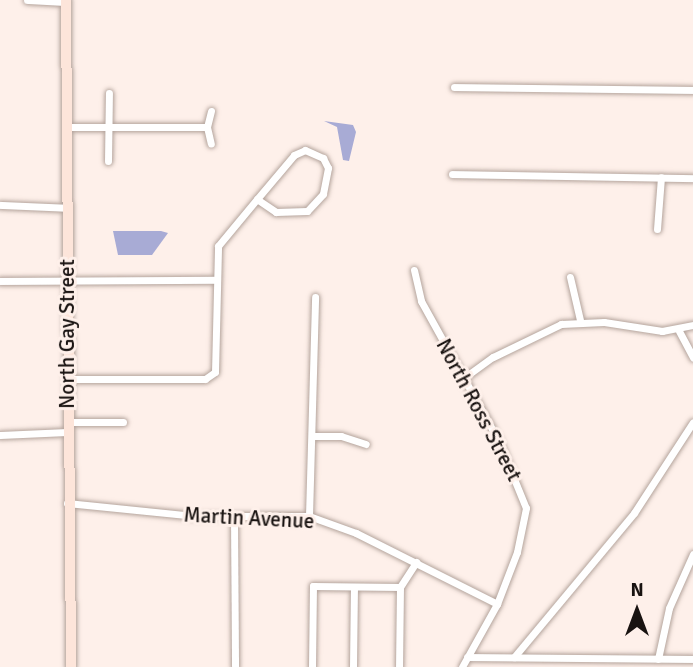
<!DOCTYPE html>
<html>
<head>
<meta charset="utf-8">
<style>
  body { margin:0 }
  #map { position:relative; width:693px; height:667px; overflow:hidden; background:#fef0ea; font-family:Signika,sans-serif }
  div>[style] { position:absolute }
  .water>* { inset:0; background:#a8abd5 }
  .roads { filter:drop-shadow(0 0 2px #b4a49c) drop-shadow(0 0 2px #b4a49c) }
  .street>* { height:7px; margin:-3.5px; padding:0 3.5px; transform-origin:3.5px; border-radius:3.5px; background:#fff }
  .secondary>* { height:10px; margin:-5px; padding:0 5px; transform-origin:5px; border-radius:5px; background:#fde5da }
  span { translate:-50% -50%; white-space:nowrap; text-align:center; line-height:1.15; -webkit-text-stroke:6px #fef0ea; paint-order:stroke }
  .street-label { font-size:21px; color:#191311 }
  .north { position:absolute; left:602px; top:576px; width:70px; height:70px; -webkit-text-stroke:5px #fef0ea; paint-order:stroke; rotate:0deg; font-size:19px; font-weight:700; line-height:28px; text-align:center; color:#191311 }
  .north::after { content:''; display:block; margin:auto; width:24px; height:32px; background:#191311; clip-path:polygon(50% 0,100% 100%,50% 72%,0 100%) }
</style>
</head>
<body>
<div id="map">
  <div class="water">
    <i style="clip-path:polygon(324px 121px,353px 125px,356px 132px,349px 161px,343px 160px,337px 127px)"></i>
    <i style="clip-path:polygon(113px 231px,161px 231px,168px 233px,152px 255px,118px 255px)"></i>
  </div>
  <div class="roads">
    <div class="street">
      <i style="left:27px;top:0;width:39px;rotate:3deg"></i>
      <i style="left:454px;top:87px;width:239px;rotate:0.7deg"></i>
      <i style="left:211px;top:111px;width:16px;rotate:104deg"></i>
      <i style="left:207px;top:127px;width:17px;rotate:77deg"></i>
      <i style="left:67px;top:127px;width:140px"></i>
      <i style="left:108px;top:161px;width:68px;rotate:-89.2deg"></i>
      <i style="left:452px;top:174px;width:241px;rotate:1deg"></i>
      <i style="left:0;top:205px;width:68px;rotate:2.5deg"></i>
      <i style="left:657px;top:229px;width:52px;rotate:-85.6deg"></i>
      <i style="left:414px;top:270px;width:32px;rotate:77deg"></i>
      <i style="left:421px;top:301px;width:161px;rotate:61deg"></i>
      <i style="left:499px;top:442px;width:71px;rotate:67.8deg"></i>
      <i style="left:526px;top:508px;width:45px;rotate:101.6deg"></i>
      <i style="left:517px;top:552px;width:56px;rotate:111deg"></i>
      <i style="left:497px;top:604px;width:72px;rotate:119.1deg"></i>
      <i style="left:570px;top:277px;width:44px;rotate:76.9deg"></i>
      <i style="left:0;top:281px;width:217px;rotate:-0.3deg"></i>
      <i style="left:679px;top:331px;width:30px;rotate:62deg"></i>
      <i style="left:465px;top:377px;width:34px;rotate:-36deg"></i>
      <i style="left:493px;top:357px;width:76px;rotate:-25.9deg"></i>
      <i style="left:561px;top:324px;width:43px;rotate:-2.7deg"></i>
      <i style="left:604px;top:322px;width:59px;rotate:8.8deg"></i>
      <i style="left:662px;top:331px;width:32px;rotate:-11deg"></i>
      <i style="left:67px;top:379px;width:138px"></i>
      <i style="left:205px;top:379px;width:12px;rotate:-35deg"></i>
      <i style="left:215px;top:372px;width:126px;rotate:-88.6deg"></i>
      <i style="left:218px;top:246px;width:61px;rotate:-50.3deg"></i>
      <i style="left:257px;top:199px;width:57px;rotate:-49.9deg"></i>
      <i style="left:294px;top:155px;width:12px;rotate:-24deg"></i>
      <i style="left:305px;top:150px;width:20px;rotate:24deg"></i>
      <i style="left:323px;top:158px;width:11px;rotate:63deg"></i>
      <i style="left:328px;top:168px;width:26px;rotate:101deg"></i>
      <i style="left:323px;top:194px;width:23px;rotate:133deg"></i>
      <i style="left:307px;top:211px;width:31px;rotate:178deg"></i>
      <i style="left:276px;top:212px;width:23px;rotate:-146deg"></i>
      <i style="left:67px;top:422px;width:56px"></i>
      <i style="left:0;top:435px;width:67px;rotate:-2.6deg"></i>
      <i style="left:312px;top:436px;width:29px"></i>
      <i style="left:341px;top:436px;width:26px;rotate:18deg"></i>
      <i style="left:67px;top:503px;width:130px;rotate:5.8deg"></i>
      <i style="left:196px;top:516px;width:113px"></i>
      <i style="left:309px;top:516px;width:50px;rotate:19.9deg"></i>
      <i style="left:356px;top:533px;width:158px;rotate:26.7deg"></i>
      <i style="left:234px;top:516px;width:151px;rotate:89.6deg"></i>
      <i style="left:309px;top:516px;width:219px;rotate:-88.4deg"></i>
      <i style="left:400px;top:587px;width:30px;rotate:-57deg"></i>
      <i style="left:467px;top:657px;width:226px;rotate:0.5deg"></i>
      <i style="left:514px;top:657px;width:187px;rotate:-50.2deg"></i>
      <i style="left:634px;top:513px;width:108px;rotate:-57deg"></i>
      <i style="left:658px;top:659px;width:52px;rotate:-77.8deg"></i>
      <i style="left:669px;top:608px;width:59px;rotate:-66deg"></i>
      <i style="left:312px;top:667px;width:81px;rotate:-89.3deg"></i>
      <i style="left:313px;top:586px;width:87px;rotate:0.7deg"></i>
      <i style="left:400px;top:587px;width:80px;rotate:90.7deg"></i>
      <i style="left:353px;top:667px;width:80px;rotate:-89.3deg"></i>
    </div>
    <div class="secondary">
      <i style="left:66px;top:0;width:667px;rotate:89.57deg"></i>
    </div>
  </div>
  <div class="street-label">
    <span style="left:67px;top:334px;rotate:-90deg">North Gay Street</span>
    <span style="left:479px;top:410px;rotate:62deg">North Ross Street</span>
    <span style="left:249px;top:518px;rotate:3deg">Martin Avenue</span>
  </div>
  <div class="north">N</div>
</div>
</body>
</html>
